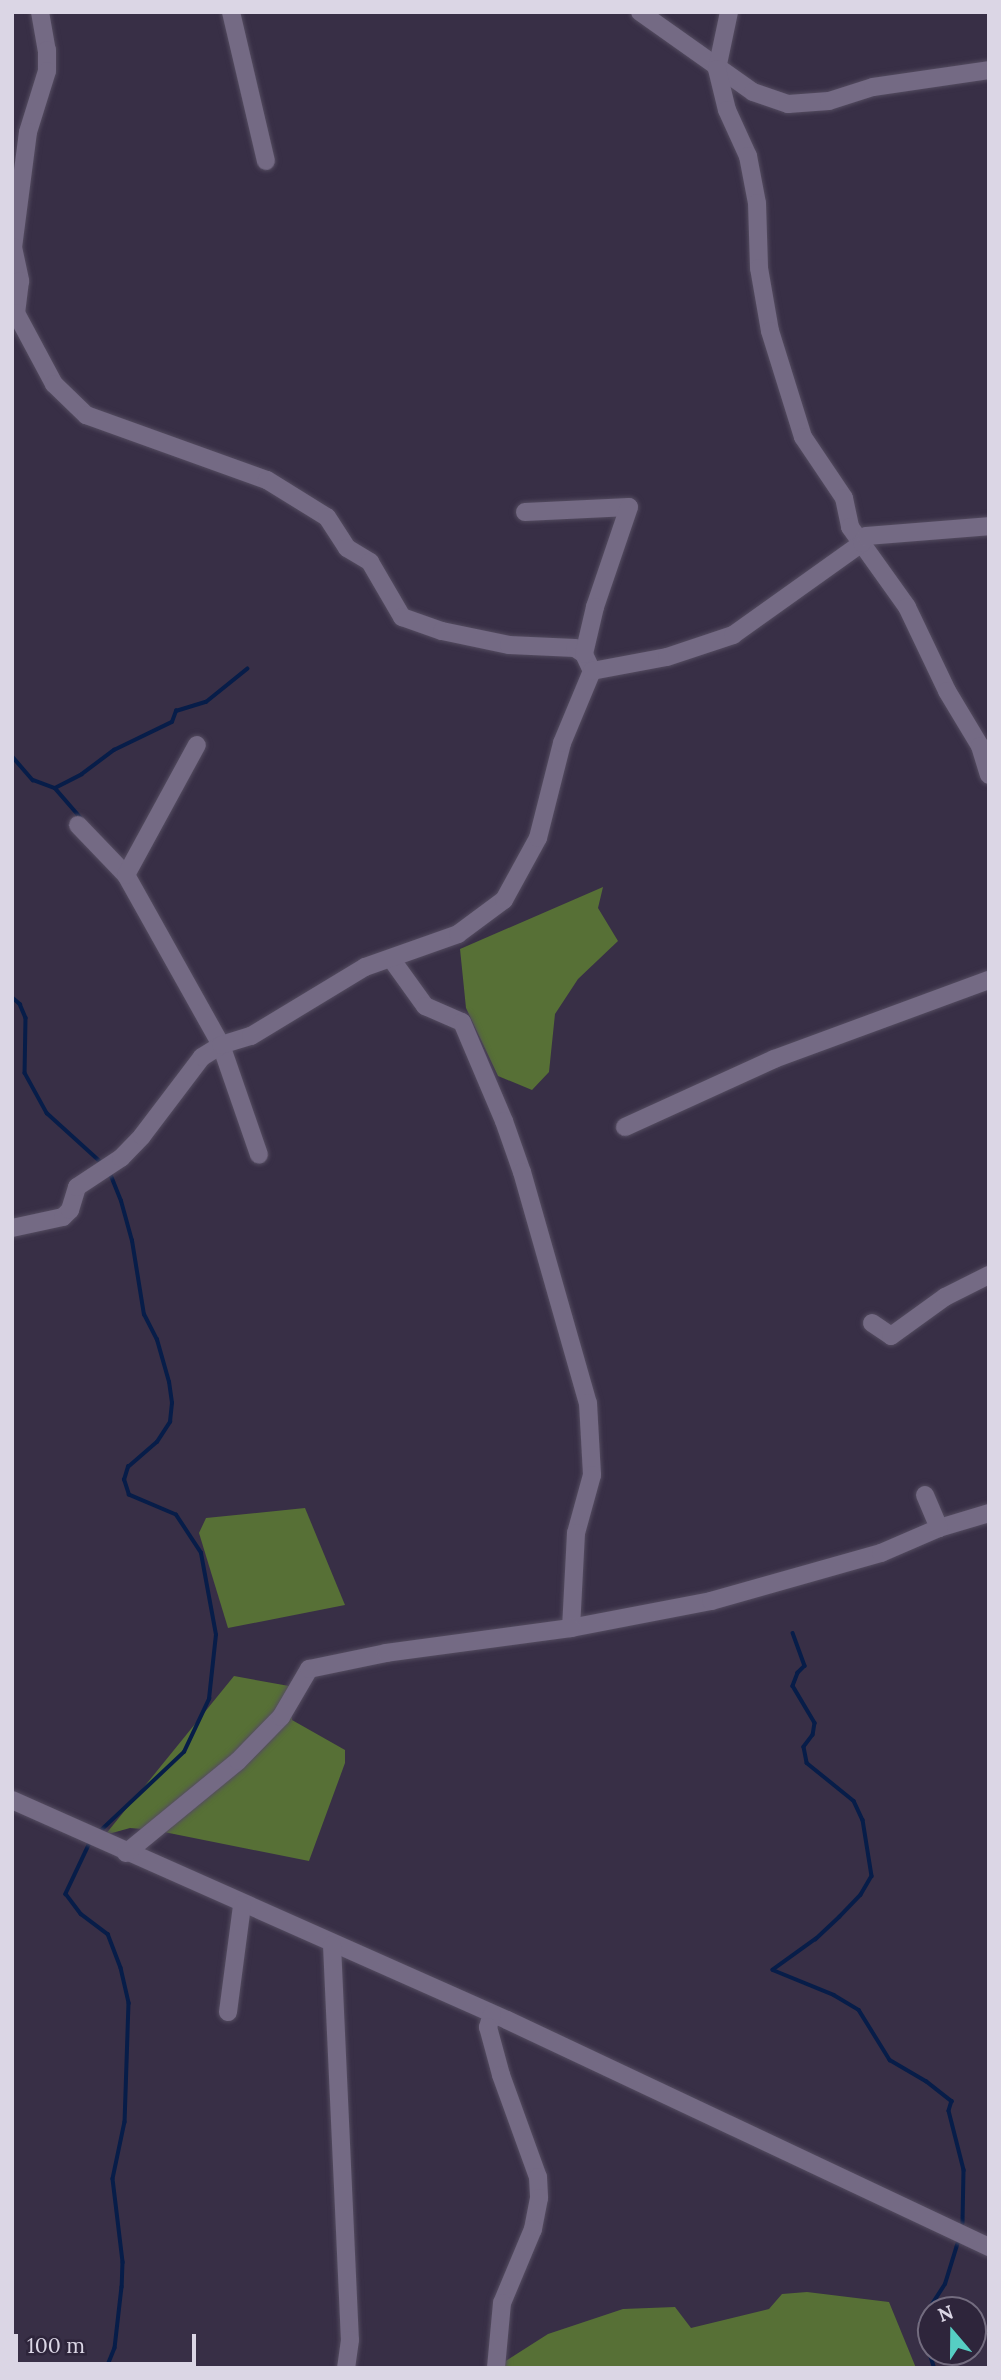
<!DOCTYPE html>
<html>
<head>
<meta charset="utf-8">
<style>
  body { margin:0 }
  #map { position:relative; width:1001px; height:2380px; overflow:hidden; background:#382f46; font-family:Lora,serif }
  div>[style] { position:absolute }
  .forest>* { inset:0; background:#577036 }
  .stream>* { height:3.5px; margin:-1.75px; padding:0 1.75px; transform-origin:1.75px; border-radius:1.75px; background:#071d49 }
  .roads { filter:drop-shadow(0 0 2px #544c60) drop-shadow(0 0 2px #544c60) }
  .minor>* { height:18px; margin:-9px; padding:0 9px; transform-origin:9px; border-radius:9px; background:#746a84 }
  span { translate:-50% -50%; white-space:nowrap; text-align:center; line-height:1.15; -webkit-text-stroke:7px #2e253b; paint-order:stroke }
  .frame { position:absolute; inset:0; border:14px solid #dbd6e5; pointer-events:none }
  .north { position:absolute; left:917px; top:2296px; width:70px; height:70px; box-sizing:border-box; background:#2e253b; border:2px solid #736c7f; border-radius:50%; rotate:340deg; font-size:19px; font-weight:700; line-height:28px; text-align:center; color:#dbd6e5 }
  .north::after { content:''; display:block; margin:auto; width:24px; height:32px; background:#56cec3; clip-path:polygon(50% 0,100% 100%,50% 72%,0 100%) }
  .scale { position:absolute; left:14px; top:2334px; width:182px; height:32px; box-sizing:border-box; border:4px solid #dbd6e5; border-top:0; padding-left:9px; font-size:21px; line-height:24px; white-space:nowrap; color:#dbd6e5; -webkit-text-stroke:5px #2e253b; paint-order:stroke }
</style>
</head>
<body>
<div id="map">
  <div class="forest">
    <i style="clip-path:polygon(603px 887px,598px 908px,618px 941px,578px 979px,555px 1014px,549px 1072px,532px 1090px,498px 1076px,466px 1008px,460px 949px)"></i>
    <i style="clip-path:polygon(305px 1508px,345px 1605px,228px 1628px,199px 1533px,206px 1518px)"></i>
    <i style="clip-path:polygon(234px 1676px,289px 1686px,292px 1720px,345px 1750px,345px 1763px,309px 1861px,154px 1830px,130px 1828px,105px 1835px)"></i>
    <i style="clip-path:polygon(807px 2292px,889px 2302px,916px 2368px,503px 2368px,501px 2364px,548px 2334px,623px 2309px,675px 2307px,691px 2328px,769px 2309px,782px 2294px)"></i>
  </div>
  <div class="stream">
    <i style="left:12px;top:756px;width:32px;rotate:49deg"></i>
    <i style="left:33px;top:780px;width:23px;rotate:20deg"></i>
    <i style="left:55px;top:788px;width:30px;rotate:-27deg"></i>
    <i style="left:82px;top:774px;width:40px;rotate:-37deg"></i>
    <i style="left:114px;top:750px;width:64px;rotate:-25.8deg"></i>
    <i style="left:172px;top:722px;width:12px;rotate:-70deg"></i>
    <i style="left:176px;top:711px;width:31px;rotate:-17deg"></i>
    <i style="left:206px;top:702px;width:53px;rotate:-38.8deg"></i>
    <i style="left:55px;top:788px;width:40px;rotate:49deg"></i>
    <i style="left:12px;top:997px;width:11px;rotate:41deg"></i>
    <i style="left:20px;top:1004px;width:15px;rotate:67deg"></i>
    <i style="left:26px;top:1018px;width:55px;rotate:91deg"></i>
    <i style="left:25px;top:1073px;width:46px;rotate:61.2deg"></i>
    <i style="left:47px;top:1113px;width:74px;rotate:42.3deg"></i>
    <i style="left:793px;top:1633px;width:35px;rotate:70deg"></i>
    <i style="left:805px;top:1666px;width:10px;rotate:135deg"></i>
    <i style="left:798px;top:1673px;width:14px;rotate:111deg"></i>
    <i style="left:793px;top:1686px;width:43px;rotate:59.3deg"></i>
    <i style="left:815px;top:1723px;width:12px;rotate:99deg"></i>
    <i style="left:813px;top:1735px;width:15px;rotate:127deg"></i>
    <i style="left:804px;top:1747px;width:16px;rotate:79deg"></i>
    <i style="left:807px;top:1763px;width:60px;rotate:39deg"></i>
    <i style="left:854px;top:1801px;width:21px;rotate:65deg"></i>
    <i style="left:863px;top:1820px;width:57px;rotate:80.9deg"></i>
    <i style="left:872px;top:1876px;width:22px;rotate:120deg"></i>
    <i style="left:861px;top:1895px;width:30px;rotate:134deg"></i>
    <i style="left:840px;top:1917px;width:33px;rotate:137deg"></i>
    <i style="left:816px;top:1939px;width:53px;rotate:144.2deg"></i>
    <i style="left:773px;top:1970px;width:66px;rotate:22.3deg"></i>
    <i style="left:834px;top:1995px;width:29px;rotate:31deg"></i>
    <i style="left:859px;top:2010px;width:59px;rotate:58.2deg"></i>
    <i style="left:890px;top:2060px;width:42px;rotate:30.3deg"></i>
    <i style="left:926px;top:2081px;width:33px;rotate:38deg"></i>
    <i style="left:952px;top:2101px;width:10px;rotate:107deg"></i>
    <i style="left:949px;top:2111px;width:61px;rotate:75.7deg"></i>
    <i style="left:964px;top:2170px;width:53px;rotate:91.1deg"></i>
    <i style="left:98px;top:1833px;width:118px;rotate:-43.3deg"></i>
    <i style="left:184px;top:1752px;width:59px;rotate:-64.7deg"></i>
    <i style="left:209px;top:1699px;width:64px;rotate:-83.8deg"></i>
    <i style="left:216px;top:1635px;width:83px;rotate:-100.4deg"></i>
    <i style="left:201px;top:1553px;width:45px;rotate:-123.3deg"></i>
    <i style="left:176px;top:1515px;width:51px;rotate:-156.9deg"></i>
    <i style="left:129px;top:1495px;width:16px;rotate:-108deg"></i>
    <i style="left:124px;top:1480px;width:14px;rotate:-73deg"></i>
    <i style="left:128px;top:1467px;width:38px;rotate:-41deg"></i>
    <i style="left:157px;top:1442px;width:24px;rotate:-57deg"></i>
    <i style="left:170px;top:1422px;width:19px;rotate:-84deg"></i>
    <i style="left:172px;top:1403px;width:21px;rotate:-98deg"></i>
    <i style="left:169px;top:1382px;width:44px;rotate:-105.9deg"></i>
    <i style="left:157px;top:1340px;width:28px;rotate:-117deg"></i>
    <i style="left:144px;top:1315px;width:75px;rotate:-99.2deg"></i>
    <i style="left:132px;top:1241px;width:41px;rotate:-105.4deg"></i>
    <i style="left:121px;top:1201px;width:31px;rotate:-112deg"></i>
    <i style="left:91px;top:1841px;width:59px;rotate:115.3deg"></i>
    <i style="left:66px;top:1894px;width:25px;rotate:53deg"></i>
    <i style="left:81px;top:1914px;width:34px;rotate:37deg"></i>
    <i style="left:108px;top:1934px;width:36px;rotate:69deg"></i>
    <i style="left:121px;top:1968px;width:36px;rotate:77deg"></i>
    <i style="left:129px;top:2003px;width:119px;rotate:91.9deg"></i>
    <i style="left:125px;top:2122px;width:58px;rotate:101.9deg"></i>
    <i style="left:113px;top:2179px;width:84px;rotate:83.1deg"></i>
    <i style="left:123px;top:2262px;width:25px;rotate:92deg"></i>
    <i style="left:122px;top:2287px;width:61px;rotate:96.5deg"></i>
    <i style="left:115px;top:2348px;width:22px;rotate:112deg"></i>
    <i style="left:934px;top:2368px;width:47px;rotate:-107.3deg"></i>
    <i style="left:920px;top:2323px;width:46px;rotate:-57.3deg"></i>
    <i style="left:945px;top:2284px;width:44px;rotate:-72.8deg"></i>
  </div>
  <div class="roads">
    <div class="minor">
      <i style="left:40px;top:12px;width:39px;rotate:80deg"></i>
      <i style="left:47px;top:50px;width:21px;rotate:90deg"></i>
      <i style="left:47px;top:71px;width:64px;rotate:107.3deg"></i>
      <i style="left:28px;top:132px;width:116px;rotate:97.4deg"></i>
      <i style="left:13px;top:247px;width:35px;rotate:78deg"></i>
      <i style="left:20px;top:281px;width:32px;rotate:97deg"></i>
      <i style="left:16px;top:313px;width:81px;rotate:61.8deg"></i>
      <i style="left:54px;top:384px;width:45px;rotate:44.1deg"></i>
      <i style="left:86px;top:415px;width:192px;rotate:19.8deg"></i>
      <i style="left:267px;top:480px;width:70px;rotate:31.7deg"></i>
      <i style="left:327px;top:517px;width:37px;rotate:57deg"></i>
      <i style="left:347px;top:548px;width:27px;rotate:31deg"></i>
      <i style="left:370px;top:562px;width:64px;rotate:59.8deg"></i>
      <i style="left:402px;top:617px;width:42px;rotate:19.3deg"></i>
      <i style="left:442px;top:631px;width:68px;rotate:11.8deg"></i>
      <i style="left:509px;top:645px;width:66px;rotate:2.6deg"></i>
      <i style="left:575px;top:648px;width:11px;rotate:34deg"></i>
      <i style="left:584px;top:654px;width:19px;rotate:65deg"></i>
      <i style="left:231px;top:12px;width:153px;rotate:76.8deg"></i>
      <i style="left:640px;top:12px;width:138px;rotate:35.3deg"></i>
      <i style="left:753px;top:92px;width:37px;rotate:19deg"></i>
      <i style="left:788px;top:104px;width:41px;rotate:-4.2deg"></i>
      <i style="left:829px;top:101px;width:46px;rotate:-17.7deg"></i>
      <i style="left:873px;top:87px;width:117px;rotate:-8.3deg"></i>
      <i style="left:729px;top:12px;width:58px;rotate:101.9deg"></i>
      <i style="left:717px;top:69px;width:42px;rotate:76.3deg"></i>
      <i style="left:727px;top:110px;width:51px;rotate:65.5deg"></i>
      <i style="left:748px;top:156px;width:48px;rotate:79.2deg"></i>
      <i style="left:757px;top:203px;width:65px;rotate:88.2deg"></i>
      <i style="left:759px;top:268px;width:64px;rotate:80.1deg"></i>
      <i style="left:770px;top:331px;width:111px;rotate:72.7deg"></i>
      <i style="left:803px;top:437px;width:73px;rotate:56.1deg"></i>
      <i style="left:844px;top:498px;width:30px;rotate:78deg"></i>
      <i style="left:850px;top:527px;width:98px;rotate:54.5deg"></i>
      <i style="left:907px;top:607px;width:93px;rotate:64.5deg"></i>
      <i style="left:947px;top:691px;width:64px;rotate:59deg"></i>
      <i style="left:980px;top:746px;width:30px;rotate:73deg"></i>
      <i style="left:525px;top:512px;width:104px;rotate:-2.8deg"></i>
      <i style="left:629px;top:507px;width:106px;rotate:108.8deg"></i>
      <i style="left:595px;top:607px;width:48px;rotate:103.2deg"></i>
      <i style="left:78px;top:825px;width:69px;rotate:46.2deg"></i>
      <i style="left:126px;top:875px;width:195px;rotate:60.8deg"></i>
      <i style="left:221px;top:1045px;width:116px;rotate:70.9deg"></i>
      <i style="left:126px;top:875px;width:148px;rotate:-61.4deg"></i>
      <i style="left:392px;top:960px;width:57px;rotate:54.3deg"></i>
      <i style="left:425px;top:1006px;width:40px;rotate:23.4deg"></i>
      <i style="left:462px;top:1022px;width:108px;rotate:67deg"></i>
      <i style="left:504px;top:1121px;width:54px;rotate:70.6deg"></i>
      <i style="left:522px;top:1172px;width:240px;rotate:74.1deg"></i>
      <i style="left:588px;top:1403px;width:72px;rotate:86.8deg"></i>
      <i style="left:592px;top:1475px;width:60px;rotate:105.4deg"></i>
      <i style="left:576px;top:1533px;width:95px;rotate:93deg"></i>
      <i style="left:571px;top:1628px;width:143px;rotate:-10.9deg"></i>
      <i style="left:711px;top:1601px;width:177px;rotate:-15.8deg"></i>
      <i style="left:881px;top:1553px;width:63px;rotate:-23.3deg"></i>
      <i style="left:939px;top:1528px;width:52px;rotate:-16.7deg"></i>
      <i style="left:625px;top:1127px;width:164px;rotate:-24.5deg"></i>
      <i style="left:774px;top:1059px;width:229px;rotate:-20.2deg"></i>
      <i style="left:12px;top:1228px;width:52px;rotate:-12.2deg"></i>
      <i style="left:63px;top:1217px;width:10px;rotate:-45deg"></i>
      <i style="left:70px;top:1210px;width:24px;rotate:-73deg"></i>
      <i style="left:77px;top:1187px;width:53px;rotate:-33.4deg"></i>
      <i style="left:121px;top:1158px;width:30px;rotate:-46deg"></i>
      <i style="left:142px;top:1136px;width:99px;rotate:-52.8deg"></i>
      <i style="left:202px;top:1057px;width:22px;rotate:-32deg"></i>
      <i style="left:221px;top:1045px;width:31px;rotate:-17deg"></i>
      <i style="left:251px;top:1036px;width:133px;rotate:-31.2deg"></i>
      <i style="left:365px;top:967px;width:99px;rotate:-19.5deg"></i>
      <i style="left:458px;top:934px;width:57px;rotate:-36.5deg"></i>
      <i style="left:504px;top:900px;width:71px;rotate:-61.3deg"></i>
      <i style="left:538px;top:838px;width:98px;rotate:-75.8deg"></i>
      <i style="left:562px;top:743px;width:78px;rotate:-67.4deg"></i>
      <i style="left:592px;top:671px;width:76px;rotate:-10.6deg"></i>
      <i style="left:667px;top:657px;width:70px;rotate:-18.4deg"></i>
      <i style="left:733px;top:635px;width:158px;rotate:-35.5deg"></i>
      <i style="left:862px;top:543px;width:8px;rotate:-60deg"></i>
      <i style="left:866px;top:536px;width:123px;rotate:-4.6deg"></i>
      <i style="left:872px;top:1323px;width:23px;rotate:34deg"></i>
      <i style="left:891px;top:1336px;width:67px;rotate:-35.8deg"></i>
      <i style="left:945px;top:1297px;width:49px;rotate:-26.6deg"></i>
      <i style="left:925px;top:1495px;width:36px;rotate:67deg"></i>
      <i style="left:12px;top:1800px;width:542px;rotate:23.96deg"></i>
      <i style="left:507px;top:2020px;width:533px;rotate:25.22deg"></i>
      <i style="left:126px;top:1853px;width:145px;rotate:-39.4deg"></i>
      <i style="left:238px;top:1761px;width:62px;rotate:-45.7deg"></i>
      <i style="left:281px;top:1717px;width:56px;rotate:-59.7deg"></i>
      <i style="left:309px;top:1669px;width:79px;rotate:-11.7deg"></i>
      <i style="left:386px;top:1653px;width:187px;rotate:-7.7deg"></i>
      <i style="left:332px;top:1945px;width:395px;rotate:87.4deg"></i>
      <i style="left:350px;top:2340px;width:28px;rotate:98deg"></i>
      <i style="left:228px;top:2012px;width:108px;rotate:-82.5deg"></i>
      <i style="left:492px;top:2014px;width:14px;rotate:107deg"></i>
      <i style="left:488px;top:2027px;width:50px;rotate:74.8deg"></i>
      <i style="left:501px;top:2075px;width:109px;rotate:70.1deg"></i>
      <i style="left:538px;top:2177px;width:21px;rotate:87deg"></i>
      <i style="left:539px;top:2198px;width:32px;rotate:101deg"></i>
      <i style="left:533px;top:2229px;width:80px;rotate:112.7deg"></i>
      <i style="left:502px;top:2303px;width:65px;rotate:95.3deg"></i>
    </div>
  </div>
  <div class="frame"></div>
  <div class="north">N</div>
  <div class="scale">100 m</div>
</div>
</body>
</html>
